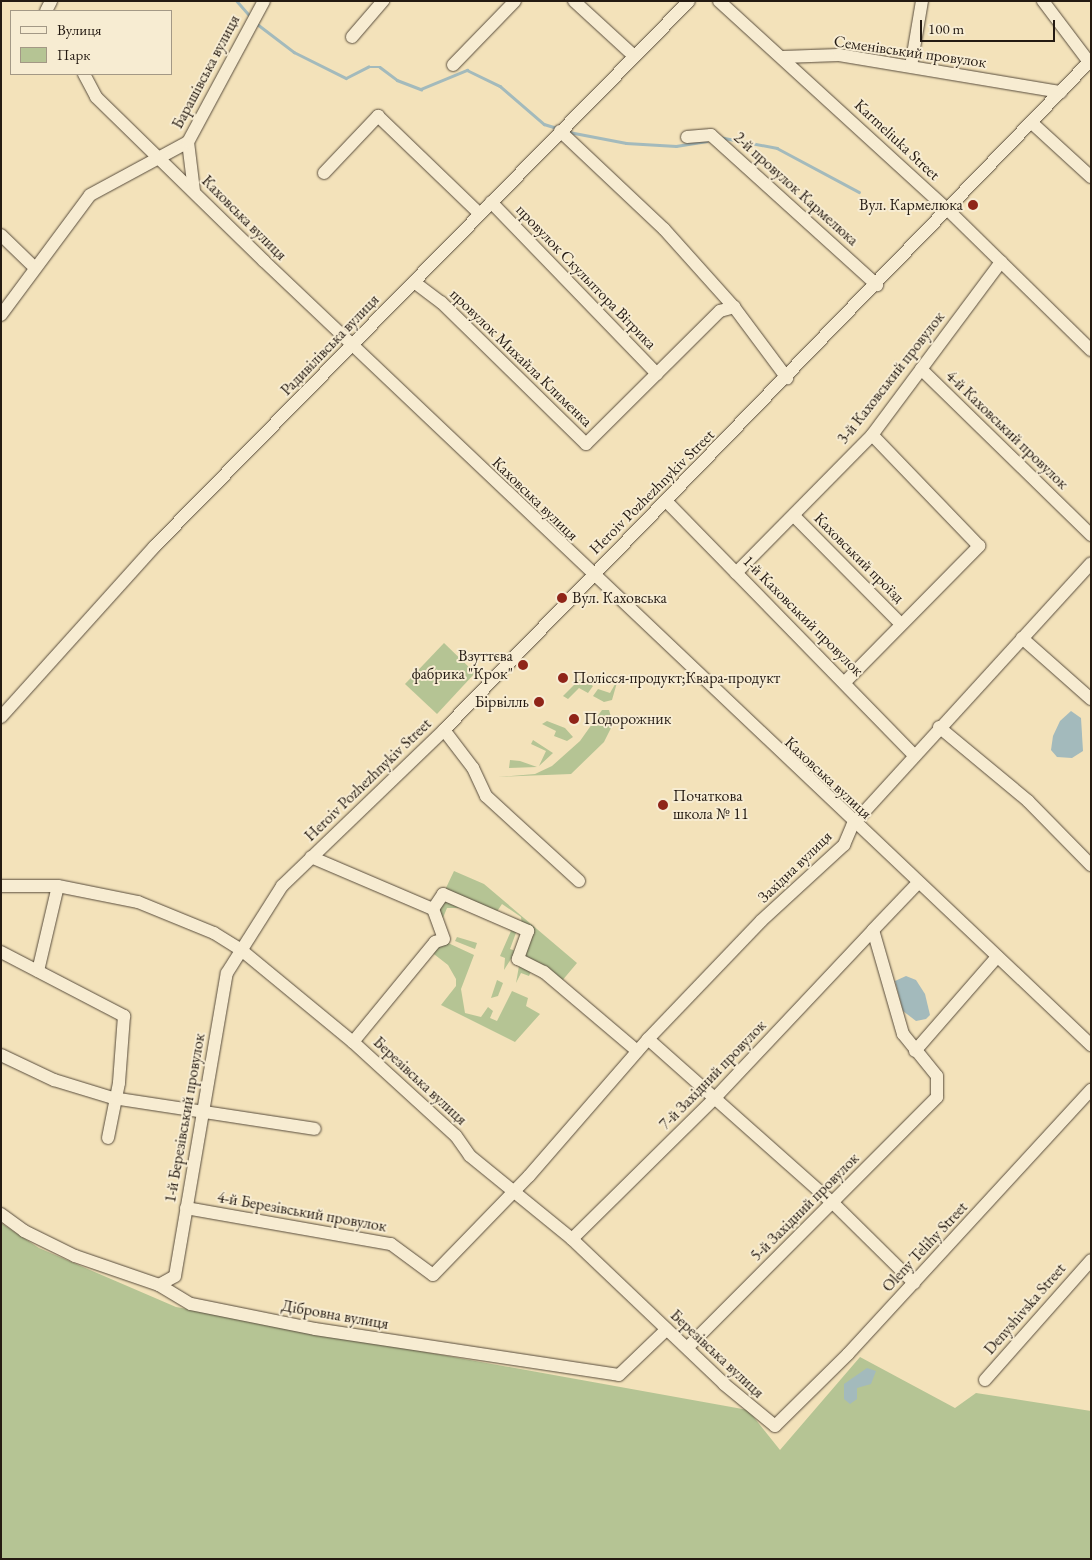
<!DOCTYPE html>
<html>
<head>
<meta charset="utf-8">
<style>
  body { margin:0 }
  #map { position:relative; width:1092px; height:1560px; overflow:hidden; background:#f3e2ba; font-family:"EB Garamond",serif }
  div>[style] { position:absolute }
  .green>* { inset:0; background:#b5c494 }
  .water>* { inset:0; background:#a3babc }
  .stream>* { height:2.5px; margin:-1.25px; padding:0 1.25px; transform-origin:1.25px; border-radius:1.25px; background:#a3babc }
  .roads { filter:drop-shadow(0 0 1px #584c3c) drop-shadow(0 0 1px #584c3c) }
  .minor>* { height:12px; margin:-6px; padding:0 6px; transform-origin:6px; border-radius:6px; background:#f7ecd2 }
  .dots>* { width:14px; height:14px; translate:-50% -50%; box-sizing:border-box; border:2px solid #f7ecd2; border-radius:50% }
  span { translate:-50% -50%; white-space:nowrap; text-align:center; line-height:1.15; -webkit-text-stroke:4px #f7ecd2; paint-order:stroke }
  .street-label { font-size:16px; color:#241a12 }
  .poi-label { font-size:16px; color:#241a12 }
  .right { translate:-100% -50%; text-align:right }
  .left { translate:0 -50%; text-align:left }
  .frame { position:absolute; inset:0; border:2px solid #241a12; pointer-events:none }
  .legend { position:absolute; left:10px; top:10px; width:162px; height:65px; box-sizing:border-box; background:#f7ecd2; border:1px solid #a39885; margin:0; padding:6px 9px; list-style:none; font-size:15px; color:#241a12 }
  .legend li { display:flex; align-items:center; gap:10px; height:25px }
  .legend b { width:25px; border:1px solid #a39885 }
  .scale { position:absolute; left:920px; top:20px; width:135px; height:22px; box-sizing:border-box; border:2px solid #241a12; border-top:0; padding-left:6px; font-size:15px; line-height:18px; white-space:nowrap; color:#241a12; -webkit-text-stroke:4px #f7ecd2; paint-order:stroke }
</style>
</head>
<body>
<div id="map">
  <div class="green">
    <i style="clip-path:polygon(444px 643px,475px 673px,437px 714px,405px 684px)"></i>
    <i style="clip-path:polygon(581px 678px,593px 686px,588px 693px,579px 688px,568px 699px,563px 696px)"></i>
    <i style="clip-path:polygon(618px 679px,612px 700px,604px 702px,593px 696px,598px 689px,610px 693px)"></i>
    <i style="clip-path:polygon(602px 710px,609px 710px,613px 724px,604px 742px,571px 774px,498px 777px,535px 774px,552px 766px,580px 741px)"></i>
    <i style="clip-path:polygon(547px 721px,565px 728px,573px 737px,567px 741px,554px 736px,556px 731px,542px 724px)"></i>
    <i style="clip-path:polygon(533px 740px,553px 753px,539px 766px,546px 751px,531px 744px)"></i>
    <i style="clip-path:polygon(510px 760px,520px 761px,537px 767px,509px 768px)"></i>
    <i style="clip-path:polygon(454px 871px,484px 884px,577px 963px,561px 982px,525px 956px,521px 917px,502px 904px,496px 913px,445px 890px)"></i>
    <i style="clip-path:polygon(447px 900px,459px 908px,447px 908px,440px 925px,440px 906px)"></i>
    <i style="clip-path:polygon(497px 922px,517px 930px,510px 949px,516px 951px,504px 970px,505px 958px,500px 956px,511px 931px)"></i>
    <i style="clip-path:polygon(457px 937px,477px 943px,475px 949px,455px 941px)"></i>
    <i style="clip-path:polygon(446px 942px,474px 955px,461px 989px,465px 1013px,481px 1017px,488px 1007px,493px 1011px,490px 1018px,497px 1021px,512px 991px,528px 998px,526px 1006px,540px 1014px,515px 1042px,441px 1005px,456px 986px,456px 979px,448px 965px,430px 951px)"></i>
    <i style="clip-path:polygon(519px 966px,532px 969px,529px 976px,521px 973px,516px 983px)"></i>
    <i style="clip-path:polygon(497px 980px,503px 983px,498px 996px,491px 998px)"></i>
    <i style="clip-path:polygon(1px 1223px,39px 1248px,176px 1307px,748px 1410px,780px 1450px,860px 1357px,955px 1408px,976px 1393px,1091px 1411px,1091px 1559px,1px 1559px)"></i>
  </div>
  <div class="water">
    <i style="clip-path:polygon(1071px 711px,1081px 718px,1083px 751px,1072px 758px,1057px 757px,1051px 750px,1053px 736px,1060px 721px)"></i>
    <i style="clip-path:polygon(906px 976px,916px 980px,925px 994px,930px 1015px,926px 1019px,916px 1021px,903px 1011px,895px 981px)"></i>
    <i style="clip-path:polygon(867px 1368px,876px 1371px,871px 1384px,857px 1388px,857px 1399px,850px 1404px,844px 1399px,844px 1384px)"></i>
  </div>
  <div class="stream">
    <i style="left:237px;top:1px;width:21px;rotate:49deg"></i>
    <i style="left:256px;top:23px;width:48px;rotate:37.3deg"></i>
    <i style="left:294px;top:52px;width:58px;rotate:26.6deg"></i>
    <i style="left:346px;top:78px;width:25px;rotate:-27deg"></i>
    <i style="left:368px;top:67px;width:12px"></i>
    <i style="left:380px;top:67px;width:21px;rotate:37deg"></i>
    <i style="left:397px;top:80px;width:26px;rotate:21deg"></i>
    <i style="left:421px;top:89px;width:50px;rotate:-22.4deg"></i>
    <i style="left:467px;top:70px;width:37px;rotate:26deg"></i>
    <i style="left:500px;top:86px;width:58px;rotate:40.8deg"></i>
    <i style="left:544px;top:124px;width:14px;rotate:17deg"></i>
    <i style="left:569px;top:132px;width:58px;rotate:10.9deg"></i>
    <i style="left:626px;top:143px;width:50px;rotate:3.4deg"></i>
    <i style="left:676px;top:146px;width:31px;rotate:-9deg"></i>
    <i style="left:719px;top:137px;width:59px;rotate:10.7deg"></i>
    <i style="left:777px;top:148px;width:93px;rotate:28.2deg"></i>
  </div>
  <div class="roads">
    <div class="minor">
      <i style="left:574px;top:1px;width:81px;rotate:42.5deg"></i>
      <i style="left:719px;top:1px;width:311px;rotate:42.4deg"></i>
      <i style="left:949px;top:211px;width:199px;rotate:44.4deg"></i>
      <i style="left:1043px;top:1px;width:76px;rotate:53deg"></i>
      <i style="left:46px;top:11px;width:11px;rotate:-63deg"></i>
      <i style="left:352px;top:37px;width:48px;rotate:-49.3deg"></i>
      <i style="left:783px;top:57px;width:56px;rotate:-2deg"></i>
      <i style="left:839px;top:55px;width:225px;rotate:9.5deg"></i>
      <i style="left:453px;top:65px;width:89px;rotate:-45.9deg"></i>
      <i style="left:911px;top:66px;width:66px;rotate:-80.4deg"></i>
      <i style="left:84px;top:74px;width:26px;rotate:62deg"></i>
      <i style="left:96px;top:97px;width:235px;rotate:44.3deg"></i>
      <i style="left:264px;top:261px;width:1140px;rotate:43.47deg"></i>
      <i style="left:1032px;top:123px;width:80px;rotate:42.5deg"></i>
      <i style="left:560px;top:131px;width:143px;rotate:43.3deg"></i>
      <i style="left:664px;top:229px;width:105px;rotate:48.1deg"></i>
      <i style="left:734px;top:307px;width:89px;rotate:53.3deg"></i>
      <i style="left:687px;top:137px;width:24px;rotate:-5deg"></i>
      <i style="left:711px;top:135px;width:224px;rotate:42.1deg"></i>
      <i style="left:188px;top:142px;width:49px;rotate:83deg"></i>
      <i style="left:324px;top:173px;width:79px;rotate:-46.5deg"></i>
      <i style="left:378px;top:116px;width:141px;rotate:43.9deg"></i>
      <i style="left:491px;top:202px;width:239px;rotate:46deg"></i>
      <i style="left:1px;top:235px;width:46px;rotate:44.1deg"></i>
      <i style="left:414px;top:282px;width:34px;rotate:37deg"></i>
      <i style="left:441px;top:302px;width:203px;rotate:44.4deg"></i>
      <i style="left:586px;top:444px;width:189px;rotate:-44.8deg"></i>
      <i style="left:720px;top:311px;width:15px;rotate:-16deg"></i>
      <i style="left:1px;top:315px;width:149px;rotate:-53.4deg"></i>
      <i style="left:90px;top:195px;width:111px;rotate:-28.4deg"></i>
      <i style="left:188px;top:142px;width:160px;rotate:-61.7deg"></i>
      <i style="left:921px;top:369px;width:238px;rotate:44.3deg"></i>
      <i style="left:666px;top:501px;width:356px;rotate:45.7deg"></i>
      <i style="left:794px;top:516px;width:152px;rotate:45.3deg"></i>
      <i style="left:736px;top:573px;width:194px;rotate:-45.4deg"></i>
      <i style="left:872px;top:435px;width:216px;rotate:-53.3deg"></i>
      <i style="left:1022px;top:638px;width:92px;rotate:41.5deg"></i>
      <i style="left:846px;top:681px;width:190px;rotate:-45.4deg"></i>
      <i style="left:979px;top:546px;width:154px;rotate:-133.9deg"></i>
      <i style="left:1px;top:717px;width:229px;rotate:-48deg"></i>
      <i style="left:154px;top:547px;width:764px;rotate:-45.58deg"></i>
      <i style="left:939px;top:727px;width:116px;rotate:39.7deg"></i>
      <i style="left:1028px;top:801px;width:90px;rotate:45.5deg"></i>
      <i style="left:444px;top:730px;width:48px;rotate:52.7deg"></i>
      <i style="left:473px;top:768px;width:31px;rotate:65deg"></i>
      <i style="left:486px;top:796px;width:126px;rotate:42.4deg"></i>
      <i style="left:311px;top:857px;width:133px;rotate:23.1deg"></i>
      <i style="left:1px;top:886px;width:57px"></i>
      <i style="left:58px;top:886px;width:82px;rotate:11.3deg"></i>
      <i style="left:138px;top:902px;width:82px;rotate:22.2deg"></i>
      <i style="left:214px;top:933px;width:31px;rotate:32deg"></i>
      <i style="left:240px;top:949px;width:146px;rotate:39.5deg"></i>
      <i style="left:353px;top:1042px;width:139px;rotate:42.4deg"></i>
      <i style="left:456px;top:1136px;width:24px;rotate:55deg"></i>
      <i style="left:470px;top:1156px;width:132px;rotate:39.1deg"></i>
      <i style="left:572px;top:1239px;width:210px;rotate:43.6deg"></i>
      <i style="left:724px;top:1384px;width:66px;rotate:39.5deg"></i>
      <i style="left:775px;top:1426px;width:103px;rotate:-44.6deg"></i>
      <i style="left:848px;top:1354px;width:359px;rotate:-47.4deg"></i>
      <i style="left:1px;top:952px;width:139px;rotate:27.5deg"></i>
      <i style="left:124px;top:1016px;width:67px;rotate:94.3deg"></i>
      <i style="left:119px;top:1083px;width:56px;rotate:101.3deg"></i>
      <i style="left:38px;top:971px;width:87px;rotate:-76.8deg"></i>
      <i style="left:648px;top:1039px;width:247px;rotate:41.6deg"></i>
      <i style="left:833px;top:1203px;width:114px;rotate:44.6deg"></i>
      <i style="left:353px;top:1042px;width:129px;rotate:-50.6deg"></i>
      <i style="left:435px;top:942px;width:9px;rotate:-18deg"></i>
      <i style="left:444px;top:939px;width:32px;rotate:-110deg"></i>
      <i style="left:433px;top:909px;width:18px;rotate:-56deg"></i>
      <i style="left:443px;top:894px;width:93px;rotate:23.5deg"></i>
      <i style="left:528px;top:931px;width:30px;rotate:110deg"></i>
      <i style="left:518px;top:959px;width:29px;rotate:27deg"></i>
      <i style="left:544px;top:972px;width:122px;rotate:40.3deg"></i>
      <i style="left:915px;top:1051px;width:125px;rotate:-48.9deg"></i>
      <i style="left:1px;top:1055px;width:59px;rotate:25.3deg"></i>
      <i style="left:54px;top:1080px;width:62px;rotate:17deg"></i>
      <i style="left:113px;top:1098px;width:204px;rotate:8.7deg"></i>
      <i style="left:186px;top:1208px;width:208px;rotate:10deg"></i>
      <i style="left:391px;top:1244px;width:52px;rotate:36.4deg"></i>
      <i style="left:433px;top:1275px;width:138px;rotate:-45.9deg"></i>
      <i style="left:529px;top:1176px;width:181px;rotate:-49deg"></i>
      <i style="left:648px;top:1039px;width:163px;rotate:-46.2deg"></i>
      <i style="left:761px;top:921px;width:113px;rotate:-42.5deg"></i>
      <i style="left:844px;top:845px;width:23px;rotate:-67deg"></i>
      <i style="left:853px;top:824px;width:353px;rotate:-47.6deg"></i>
      <i style="left:1px;top:1214px;width:29px;rotate:36deg"></i>
      <i style="left:24px;top:1231px;width:57px;rotate:26.1deg"></i>
      <i style="left:75px;top:1256px;width:89px;rotate:19deg"></i>
      <i style="left:159px;top:1285px;width:37px;rotate:31deg"></i>
      <i style="left:191px;top:1304px;width:126px;rotate:11.4deg"></i>
      <i style="left:315px;top:1329px;width:307px;rotate:8.6deg"></i>
      <i style="left:619px;top:1375px;width:66px;rotate:-43.8deg"></i>
      <i style="left:572px;top:1239px;width:199px;rotate:-44.6deg"></i>
      <i style="left:714px;top:1099px;width:232px;rotate:-46.7deg"></i>
      <i style="left:159px;top:1285px;width:18px;rotate:-29deg"></i>
      <i style="left:175px;top:1276px;width:307px;rotate:-80.3deg"></i>
      <i style="left:227px;top:973px;width:103px;rotate:-57.7deg"></i>
      <i style="left:282px;top:886px;width:225px;rotate:-43.9deg"></i>
      <i style="left:444px;top:730px;width:931px;rotate:-46deg"></i>
      <i style="left:688px;top:1347px;width:353px;rotate:-45.1deg"></i>
      <i style="left:937px;top:1097px;width:21px;rotate:-90deg"></i>
      <i style="left:937px;top:1076px;width:54px;rotate:-129deg"></i>
      <i style="left:903px;top:1034px;width:108px;rotate:-106.1deg"></i>
      <i style="left:873px;top:930px;width:64px;rotate:-46.3deg"></i>
      <i style="left:985px;top:1380px;width:160px;rotate:-48.5deg"></i>
    </div>
  </div>
  <div class="dots">
    <i style="left:973px;top:205px;background:#8f2418"></i>
    <i style="left:562px;top:598px;background:#8f2418"></i>
    <i style="left:523px;top:665px;background:#8f2418"></i>
    <i style="left:563px;top:678px;background:#8f2418"></i>
    <i style="left:539px;top:702px;background:#8f2418"></i>
    <i style="left:574px;top:719px;background:#8f2418"></i>
    <i style="left:663px;top:805px;background:#8f2418"></i>
  </div>
  <div class="street-label">
    <span style="left:910px;top:52px;rotate:8deg">Семенівський провулок</span>
    <span style="left:206px;top:72px;rotate:-62deg">Барашівська вулиця</span>
    <span style="left:897px;top:140px;rotate:43deg">Karmeliuka Street</span>
    <span style="left:796px;top:189px;rotate:42deg">2-й провулок Кармелюка</span>
    <span style="left:244px;top:218px;rotate:45deg">Каховська вулиця</span>
    <span style="left:586px;top:277px;rotate:46deg">провулок Скульптора Вітрика</span>
    <span style="left:330px;top:345px;rotate:-46deg">Радивілівська вулиця</span>
    <span style="left:521px;top:358px;rotate:44deg">провулок Михайла Клименка</span>
    <span style="left:891px;top:378px;rotate:-52deg">3-й Каховський провулок</span>
    <span style="left:1007px;top:430px;rotate:44deg">4-й Каховський провулок</span>
    <span style="left:652px;top:492px;rotate:-45deg">Heroiv Pozhezhnykiv Street</span>
    <span style="left:535px;top:499px;rotate:44deg">Каховська вулиця</span>
    <span style="left:859px;top:558px;rotate:45deg">Каховський проїзд</span>
    <span style="left:803px;top:616px;rotate:45deg">1-й Каховський провулок</span>
    <span style="left:828px;top:778px;rotate:43deg">Каховська вулиця</span>
    <span style="left:368px;top:780px;rotate:-44deg">Heroiv Pozhezhnykiv Street</span>
    <span style="left:795px;top:867px;rotate:-44deg">Західна вулиця</span>
    <span style="left:713px;top:1075px;rotate:-46deg">7-й Західний провулок</span>
    <span style="left:420px;top:1081px;rotate:43deg">Березівська вулиця</span>
    <span style="left:185px;top:1118px;rotate:-80deg">1-й Березівський провулок</span>
    <span style="left:805px;top:1207px;rotate:-45deg">5-й Західний провулок</span>
    <span style="left:302px;top:1212px;rotate:10deg">4-й Березівський провулок</span>
    <span style="left:925px;top:1247px;rotate:-47deg">Oleny Telihy Street</span>
    <span style="left:1025px;top:1309px;rotate:-49deg">Denyshivska Street</span>
    <span style="left:335px;top:1315px;rotate:10deg">Дібровна вулиця</span>
    <span style="left:717px;top:1354px;rotate:43deg">Березівська вулиця</span>
  </div>
  <div class="poi-label">
    <span class="right" style="left:963px;top:205px">Вул. Кармелюка</span>
    <span class="left" style="left:572px;top:598px">Вул. Каховська</span>
    <span class="right" style="left:513px;top:665px">Взуттєва<br>фабрика "Крок"</span>
    <span class="left" style="left:573px;top:678px">Полісся-продукт;Квара-продукт</span>
    <span class="right" style="left:529px;top:702px">Бірвілль</span>
    <span class="left" style="left:584px;top:719px">Подорожник</span>
    <span class="left" style="left:673px;top:805px">Початкова<br>школа № 11</span>
  </div>
  <div class="frame"></div>
  <ul class="legend">
  <li><b style="height:6px;background:#f7ecd2"></b>Вулиця</li>
  <li><b style="height:14px;background:#b5c494"></b>Парк</li>
  </ul>
  <div class="scale">100 m</div>
</div>
</body>
</html>
